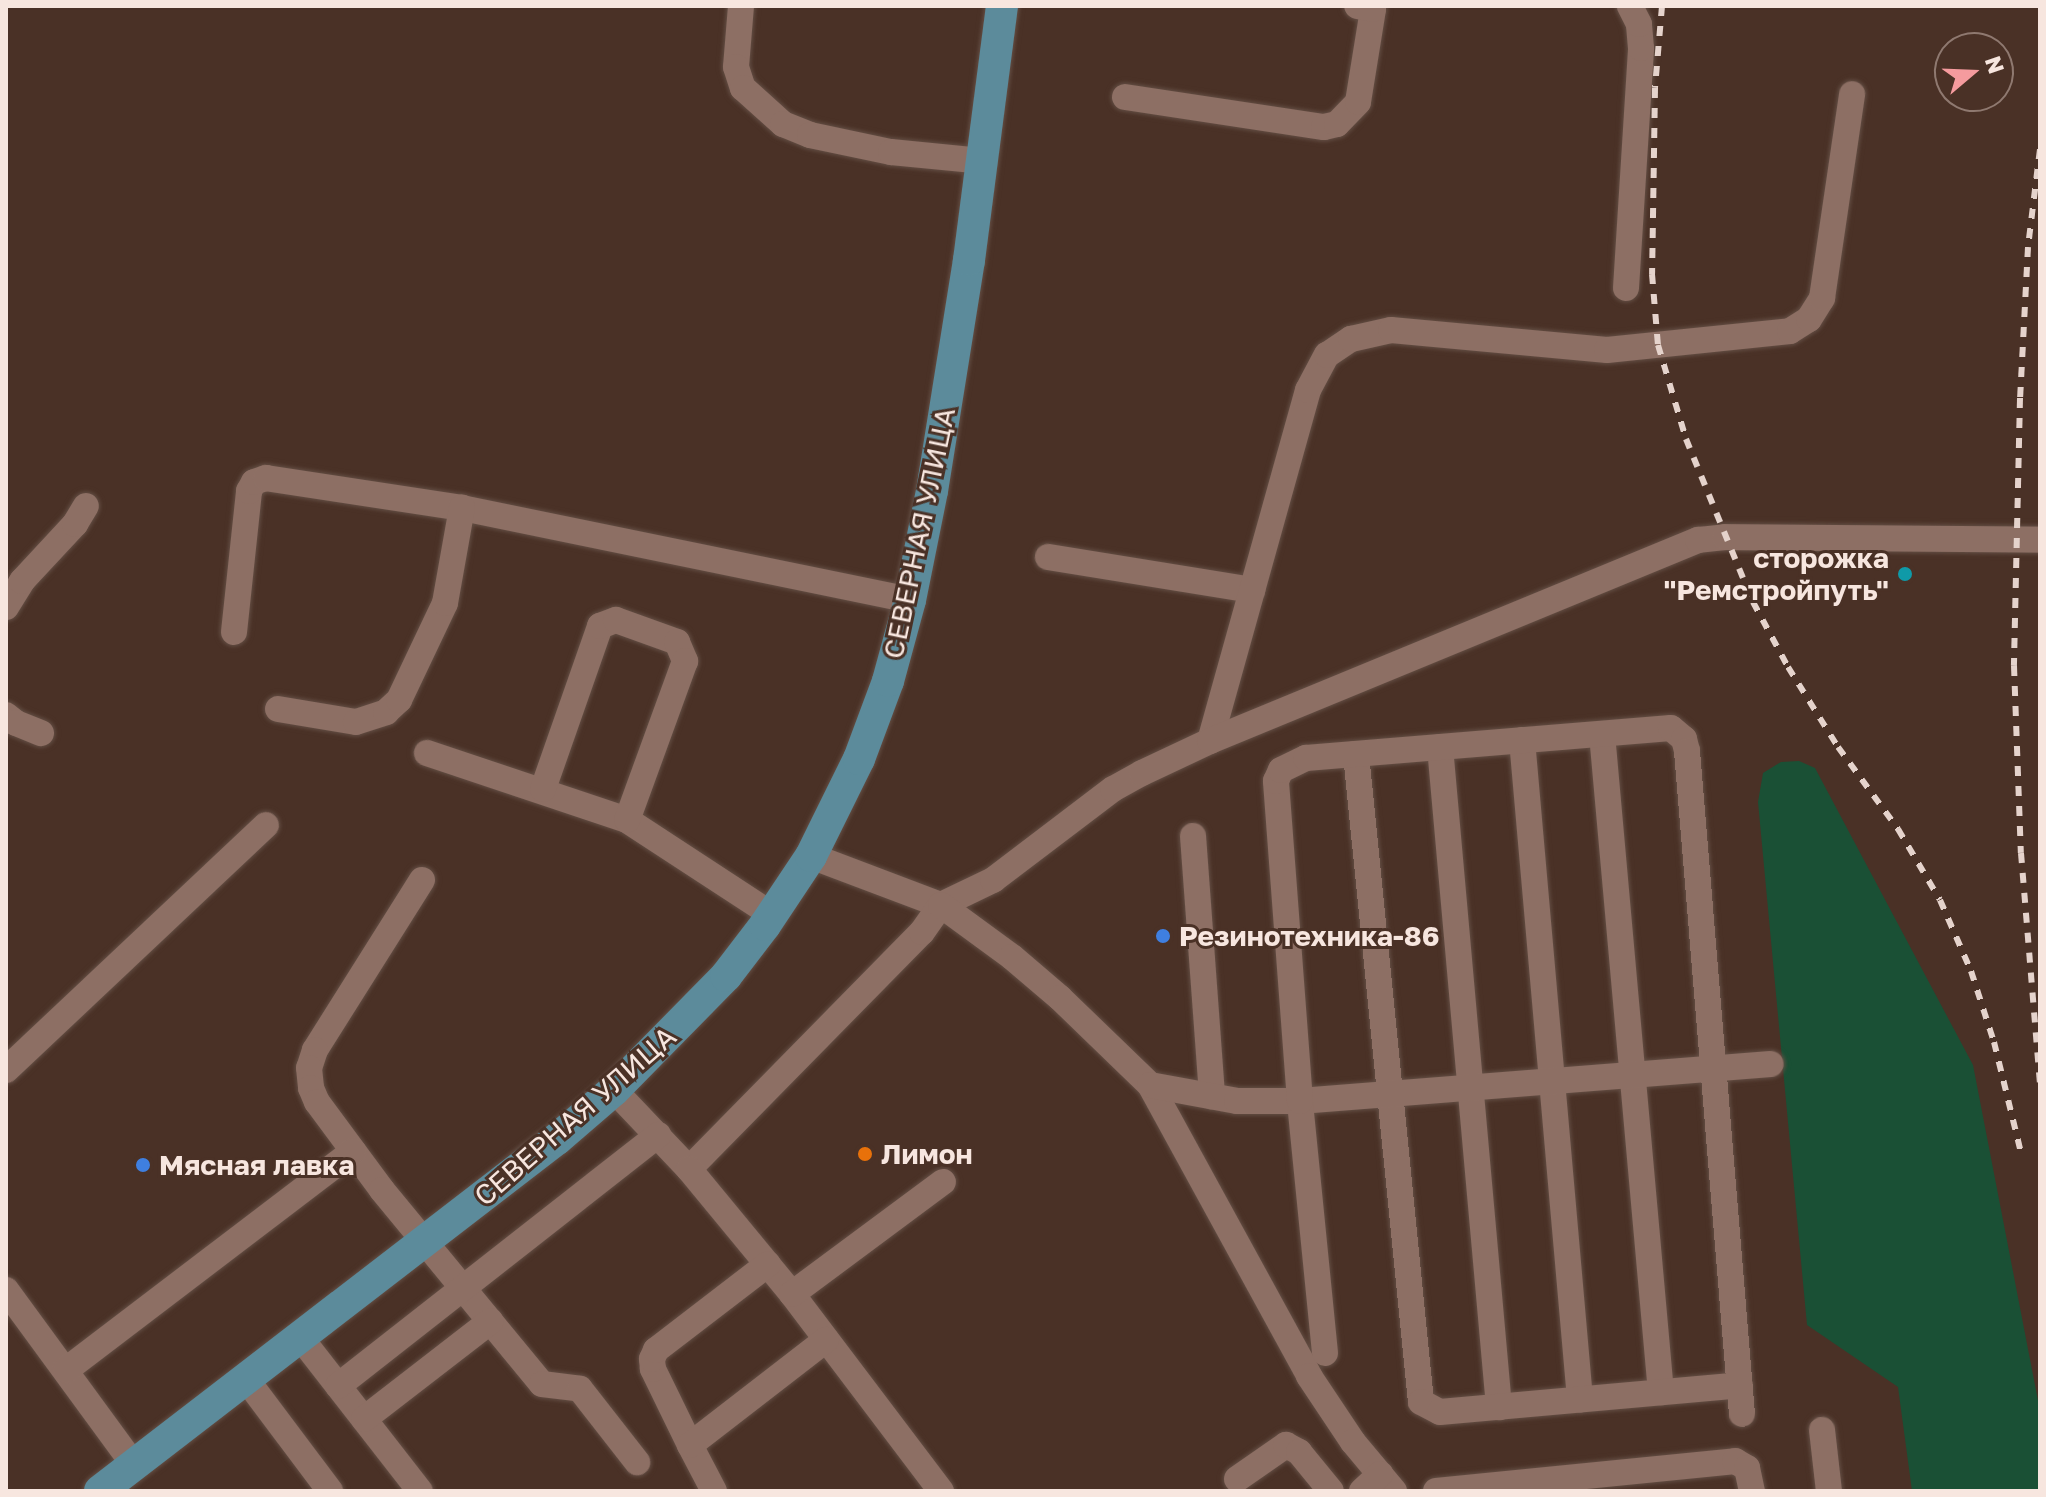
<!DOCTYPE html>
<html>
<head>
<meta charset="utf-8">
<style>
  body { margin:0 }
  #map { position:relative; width:2046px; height:1497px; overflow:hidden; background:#4a3126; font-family:"Golos Text",sans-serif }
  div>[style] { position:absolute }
  .green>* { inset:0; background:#1a5035 }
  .roads { filter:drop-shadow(0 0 2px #634e44) drop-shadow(0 0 2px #634e44) }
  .minor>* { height:26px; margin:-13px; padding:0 13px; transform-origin:13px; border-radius:13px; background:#8d6f64 }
  .major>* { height:32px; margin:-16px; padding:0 16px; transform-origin:16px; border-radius:16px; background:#5c8b9b }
  .rail>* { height:6px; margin-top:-3px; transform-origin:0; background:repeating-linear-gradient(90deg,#e5d3cc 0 10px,transparent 0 20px) }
  .dots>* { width:22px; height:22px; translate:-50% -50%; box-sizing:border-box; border:4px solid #4a3126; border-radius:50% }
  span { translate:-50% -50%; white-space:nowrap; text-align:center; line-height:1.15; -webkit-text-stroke:6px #4a3126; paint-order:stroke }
  .street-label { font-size:28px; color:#f7e6df }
  .poi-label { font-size:28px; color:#f7e6df; font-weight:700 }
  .right { translate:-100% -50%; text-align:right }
  .left { translate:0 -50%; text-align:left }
  .frame { position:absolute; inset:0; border:8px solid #f7e6df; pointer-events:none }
  .north { position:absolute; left:1934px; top:32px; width:80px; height:80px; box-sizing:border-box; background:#4a3126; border:2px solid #8f7970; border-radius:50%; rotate:71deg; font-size:22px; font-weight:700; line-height:32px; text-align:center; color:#f7e6df }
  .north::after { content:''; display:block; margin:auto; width:28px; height:36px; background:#f59b9e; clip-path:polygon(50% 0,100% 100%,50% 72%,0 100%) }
</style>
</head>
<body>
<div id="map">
  <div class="green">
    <i style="clip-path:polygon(1799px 761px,1815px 768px,1973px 1065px,2040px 1411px,2040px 1491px,1912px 1491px,1898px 1387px,1807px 1325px,1758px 802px,1763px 773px,1781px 762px)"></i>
  </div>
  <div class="roads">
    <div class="minor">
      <i style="left:741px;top:6px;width:61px;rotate:94.7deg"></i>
      <i style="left:736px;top:67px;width:22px;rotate:72deg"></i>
      <i style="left:743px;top:88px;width:54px;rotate:42deg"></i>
      <i style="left:783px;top:124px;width:29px;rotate:22deg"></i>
      <i style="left:810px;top:135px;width:83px;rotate:11.9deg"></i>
      <i style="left:891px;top:152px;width:91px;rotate:5.6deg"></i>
      <i style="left:1125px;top:97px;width:201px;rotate:8.6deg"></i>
      <i style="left:1324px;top:127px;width:13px;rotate:-13deg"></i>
      <i style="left:1337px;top:124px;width:30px;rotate:-46deg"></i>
      <i style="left:1358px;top:102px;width:94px;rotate:-80.8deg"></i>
      <i style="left:1373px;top:9px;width:16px;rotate:-169deg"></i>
      <i style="left:1626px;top:288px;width:240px;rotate:-86.4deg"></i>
      <i style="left:1641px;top:48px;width:24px;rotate:-95deg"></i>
      <i style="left:1639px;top:24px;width:20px;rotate:-117deg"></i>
      <i style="left:1048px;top:557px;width:207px;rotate:9.2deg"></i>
      <i style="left:6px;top:607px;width:31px;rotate:-58deg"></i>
      <i style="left:22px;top:581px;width:78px;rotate:-47.1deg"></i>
      <i style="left:75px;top:524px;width:21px;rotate:-59deg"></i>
      <i style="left:234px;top:632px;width:142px;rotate:-83.9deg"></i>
      <i style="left:249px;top:491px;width:10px;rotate:-61deg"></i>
      <i style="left:254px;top:482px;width:13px;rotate:-18deg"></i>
      <i style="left:266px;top:478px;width:198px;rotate:8.7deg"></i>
      <i style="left:462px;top:508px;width:457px;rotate:11.6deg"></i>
      <i style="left:278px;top:709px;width:79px;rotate:9.5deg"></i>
      <i style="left:356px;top:722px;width:32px;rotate:-18deg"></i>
      <i style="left:386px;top:712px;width:18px;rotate:-43deg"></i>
      <i style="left:399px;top:700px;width:107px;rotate:-64.6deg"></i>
      <i style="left:445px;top:603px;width:97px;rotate:-79.9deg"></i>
      <i style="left:6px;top:715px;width:13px;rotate:39deg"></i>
      <i style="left:16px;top:723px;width:27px;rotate:22deg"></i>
      <i style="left:1602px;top:734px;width:661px;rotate:84.88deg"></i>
      <i style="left:1522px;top:740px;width:662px;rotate:84.97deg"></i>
      <i style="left:1210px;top:741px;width:364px;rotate:-74.4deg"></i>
      <i style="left:1308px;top:390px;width:40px;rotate:-62deg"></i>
      <i style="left:1327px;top:355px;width:29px;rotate:-34deg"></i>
      <i style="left:1351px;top:339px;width:41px;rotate:-12.7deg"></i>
      <i style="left:1391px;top:330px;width:217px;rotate:5.3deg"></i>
      <i style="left:1607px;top:350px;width:184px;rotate:-5.9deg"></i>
      <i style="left:1790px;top:331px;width:22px;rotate:-32deg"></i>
      <i style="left:1809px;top:319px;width:25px;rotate:-58deg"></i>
      <i style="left:1822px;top:298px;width:206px;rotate:-81.6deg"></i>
      <i style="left:1440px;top:747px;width:663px;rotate:84.89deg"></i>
      <i style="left:427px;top:753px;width:211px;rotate:18.5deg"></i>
      <i style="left:627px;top:820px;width:173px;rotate:33.2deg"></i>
      <i style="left:1356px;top:754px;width:651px;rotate:84.27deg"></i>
      <i style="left:1421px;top:1402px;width:21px;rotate:28deg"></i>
      <i style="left:1440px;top:1412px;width:301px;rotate:-5.1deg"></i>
      <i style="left:543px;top:789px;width:173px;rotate:-70.7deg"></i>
      <i style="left:600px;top:626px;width:17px;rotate:-21deg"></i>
      <i style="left:616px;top:620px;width:65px;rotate:19.8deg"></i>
      <i style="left:677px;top:642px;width:21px;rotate:67deg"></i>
      <i style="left:685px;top:661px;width:169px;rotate:110deg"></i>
      <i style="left:1193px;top:836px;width:261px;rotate:85.8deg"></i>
      <i style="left:811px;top:856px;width:139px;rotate:20.7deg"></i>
      <i style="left:941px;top:905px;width:58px;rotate:-25.7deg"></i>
      <i style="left:993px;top:880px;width:151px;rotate:-37.2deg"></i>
      <i style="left:1113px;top:789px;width:33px;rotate:-29deg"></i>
      <i style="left:1142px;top:773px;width:75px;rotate:-25.2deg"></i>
      <i style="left:1210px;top:741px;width:528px;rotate:-22.39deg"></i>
      <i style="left:1698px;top:540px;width:27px;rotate:-6deg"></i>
      <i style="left:1725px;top:537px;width:315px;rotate:0.5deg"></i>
      <i style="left:422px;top:880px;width:201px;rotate:122.2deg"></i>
      <i style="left:315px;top:1050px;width:19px;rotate:108deg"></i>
      <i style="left:309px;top:1068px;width:20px;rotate:84deg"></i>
      <i style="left:311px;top:1088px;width:15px;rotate:67deg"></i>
      <i style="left:317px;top:1102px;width:109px;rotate:53.5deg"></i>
      <i style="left:382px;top:1190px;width:251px;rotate:50.5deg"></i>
      <i style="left:542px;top:1384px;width:38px;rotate:7deg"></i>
      <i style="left:580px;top:1389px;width:93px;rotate:52deg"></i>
      <i style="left:6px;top:1070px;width:357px;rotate:-43.3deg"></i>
      <i style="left:1150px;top:1085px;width:332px;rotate:61.3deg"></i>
      <i style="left:1309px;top:1376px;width:79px;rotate:56.3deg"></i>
      <i style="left:1353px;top:1442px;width:64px;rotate:50.1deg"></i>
      <i style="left:614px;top:1090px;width:109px;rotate:46.5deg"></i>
      <i style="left:689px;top:1169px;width:332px;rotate:-45.5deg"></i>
      <i style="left:922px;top:932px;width:33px;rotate:-55deg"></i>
      <i style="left:941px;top:905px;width:88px;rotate:36.2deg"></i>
      <i style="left:1012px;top:957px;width:63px;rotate:40.5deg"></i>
      <i style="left:1060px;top:998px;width:125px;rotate:44deg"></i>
      <i style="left:1150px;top:1085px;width:88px;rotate:10.4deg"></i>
      <i style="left:1237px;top:1101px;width:63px"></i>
      <i style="left:1300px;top:1101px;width:472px;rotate:-4.5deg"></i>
      <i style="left:689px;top:1169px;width:162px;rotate:50.5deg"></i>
      <i style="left:792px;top:1294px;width:247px;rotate:52.9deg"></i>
      <i style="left:6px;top:1290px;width:217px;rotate:53.8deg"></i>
      <i style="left:792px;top:1294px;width:188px;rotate:-36.6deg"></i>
      <i style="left:300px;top:1337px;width:195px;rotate:52.1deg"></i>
      <i style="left:1325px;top:1353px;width:253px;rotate:-95.7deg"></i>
      <i style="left:1300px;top:1101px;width:321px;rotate:-94.3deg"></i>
      <i style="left:1276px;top:781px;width:12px;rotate:-66deg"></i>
      <i style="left:1281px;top:770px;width:28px;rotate:-26deg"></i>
      <i style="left:1306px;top:758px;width:366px;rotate:-4.7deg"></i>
      <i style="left:1671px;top:728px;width:17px;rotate:40deg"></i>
      <i style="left:1684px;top:739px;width:12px;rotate:76deg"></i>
      <i style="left:1687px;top:751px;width:665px;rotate:85.26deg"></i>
      <i style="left:66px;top:1370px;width:361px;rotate:-37.3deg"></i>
      <i style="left:246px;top:1379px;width:140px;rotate:53.1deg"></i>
      <i style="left:338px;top:1386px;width:407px;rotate:-38.1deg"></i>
      <i style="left:364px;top:1419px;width:160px;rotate:-37.7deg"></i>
      <i style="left:1822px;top:1430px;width:61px;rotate:83.5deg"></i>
      <i style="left:690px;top:1445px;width:85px;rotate:-116deg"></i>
      <i style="left:653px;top:1369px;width:10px;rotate:-96deg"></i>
      <i style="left:652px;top:1359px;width:10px;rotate:-66deg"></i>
      <i style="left:656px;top:1350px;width:141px;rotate:-37.5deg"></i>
      <i style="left:1237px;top:1479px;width:60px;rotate:-34.8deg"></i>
      <i style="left:1286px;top:1445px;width:15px;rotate:28deg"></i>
      <i style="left:1299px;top:1452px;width:50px;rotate:50.6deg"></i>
      <i style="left:714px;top:1491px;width:52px;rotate:-117.6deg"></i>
      <i style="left:690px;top:1445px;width:172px;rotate:-37.7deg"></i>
      <i style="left:1362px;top:1491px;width:25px;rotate:-43deg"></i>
      <i style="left:1436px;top:1491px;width:301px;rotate:-5.7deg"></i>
      <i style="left:1735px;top:1461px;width:14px;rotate:30deg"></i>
      <i style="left:1747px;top:1468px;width:24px;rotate:78deg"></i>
    </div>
    <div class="major">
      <i style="left:100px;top:1491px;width:577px;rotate:-37.6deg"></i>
      <i style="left:557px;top:1139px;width:75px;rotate:-40.7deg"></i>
      <i style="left:614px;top:1090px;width:160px;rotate:-45.5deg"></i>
      <i style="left:726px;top:976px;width:64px;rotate:-52.6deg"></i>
      <i style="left:765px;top:925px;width:83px;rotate:-56.3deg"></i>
      <i style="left:811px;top:856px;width:108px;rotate:-63.7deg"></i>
      <i style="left:859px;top:759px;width:83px;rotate:-69.6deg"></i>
      <i style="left:888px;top:681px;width:84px;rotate:-74.8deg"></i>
      <i style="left:910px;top:600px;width:111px;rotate:-78.6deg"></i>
      <i style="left:932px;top:491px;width:234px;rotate:-80.9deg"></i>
      <i style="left:969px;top:260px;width:256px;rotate:-82.6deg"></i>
    </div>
  </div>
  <div class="rail">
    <i style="left:1662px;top:6px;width:82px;rotate:94.9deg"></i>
    <i style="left:1655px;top:88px;width:186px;rotate:90.9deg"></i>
    <i style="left:1652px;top:274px;width:71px;rotate:85.2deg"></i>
    <i style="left:1658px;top:345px;width:98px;rotate:73.4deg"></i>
    <i style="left:1686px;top:439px;width:176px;rotate:67.7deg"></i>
    <i style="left:1753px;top:602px;width:74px;rotate:61.7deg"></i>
    <i style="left:1788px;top:667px;width:94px;rotate:58deg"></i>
    <i style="left:1838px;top:747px;width:102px;rotate:53.8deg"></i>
    <i style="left:1898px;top:829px;width:82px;rotate:59.4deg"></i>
    <i style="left:1940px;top:900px;width:77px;rotate:66.4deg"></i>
    <i style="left:1971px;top:971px;width:75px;rotate:72.1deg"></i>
    <i style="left:1994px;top:1042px;width:114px;rotate:76.3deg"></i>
    <i style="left:2040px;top:149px;width:99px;rotate:97deg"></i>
    <i style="left:2028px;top:247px;width:151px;rotate:93deg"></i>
    <i style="left:2020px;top:398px;width:268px;rotate:91.3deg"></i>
    <i style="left:2014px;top:666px;width:187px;rotate:87.9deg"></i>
    <i style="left:2021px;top:853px;width:231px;rotate:85.3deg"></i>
  </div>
  <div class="dots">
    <i style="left:1905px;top:574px;background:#0f9aa8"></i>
    <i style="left:1163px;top:936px;background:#3f7fe0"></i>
    <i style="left:865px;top:1154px;background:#e8710a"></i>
    <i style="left:143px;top:1165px;background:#3f7fe0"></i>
  </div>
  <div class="street-label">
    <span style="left:919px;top:533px;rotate:-78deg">СЕВЕРНАЯ УЛИЦА</span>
    <span style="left:575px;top:1116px;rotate:-41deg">СЕВЕРНАЯ УЛИЦА</span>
  </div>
  <div class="poi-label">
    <span class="right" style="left:1889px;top:574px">сторожка<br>"Ремстройпуть"</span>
    <span class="left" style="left:1179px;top:936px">Резинотехника-86</span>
    <span class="left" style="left:881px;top:1154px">Лимон</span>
    <span class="left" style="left:159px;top:1165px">Мясная лавка</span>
  </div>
  <div class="frame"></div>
  <div class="north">N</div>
</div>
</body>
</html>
